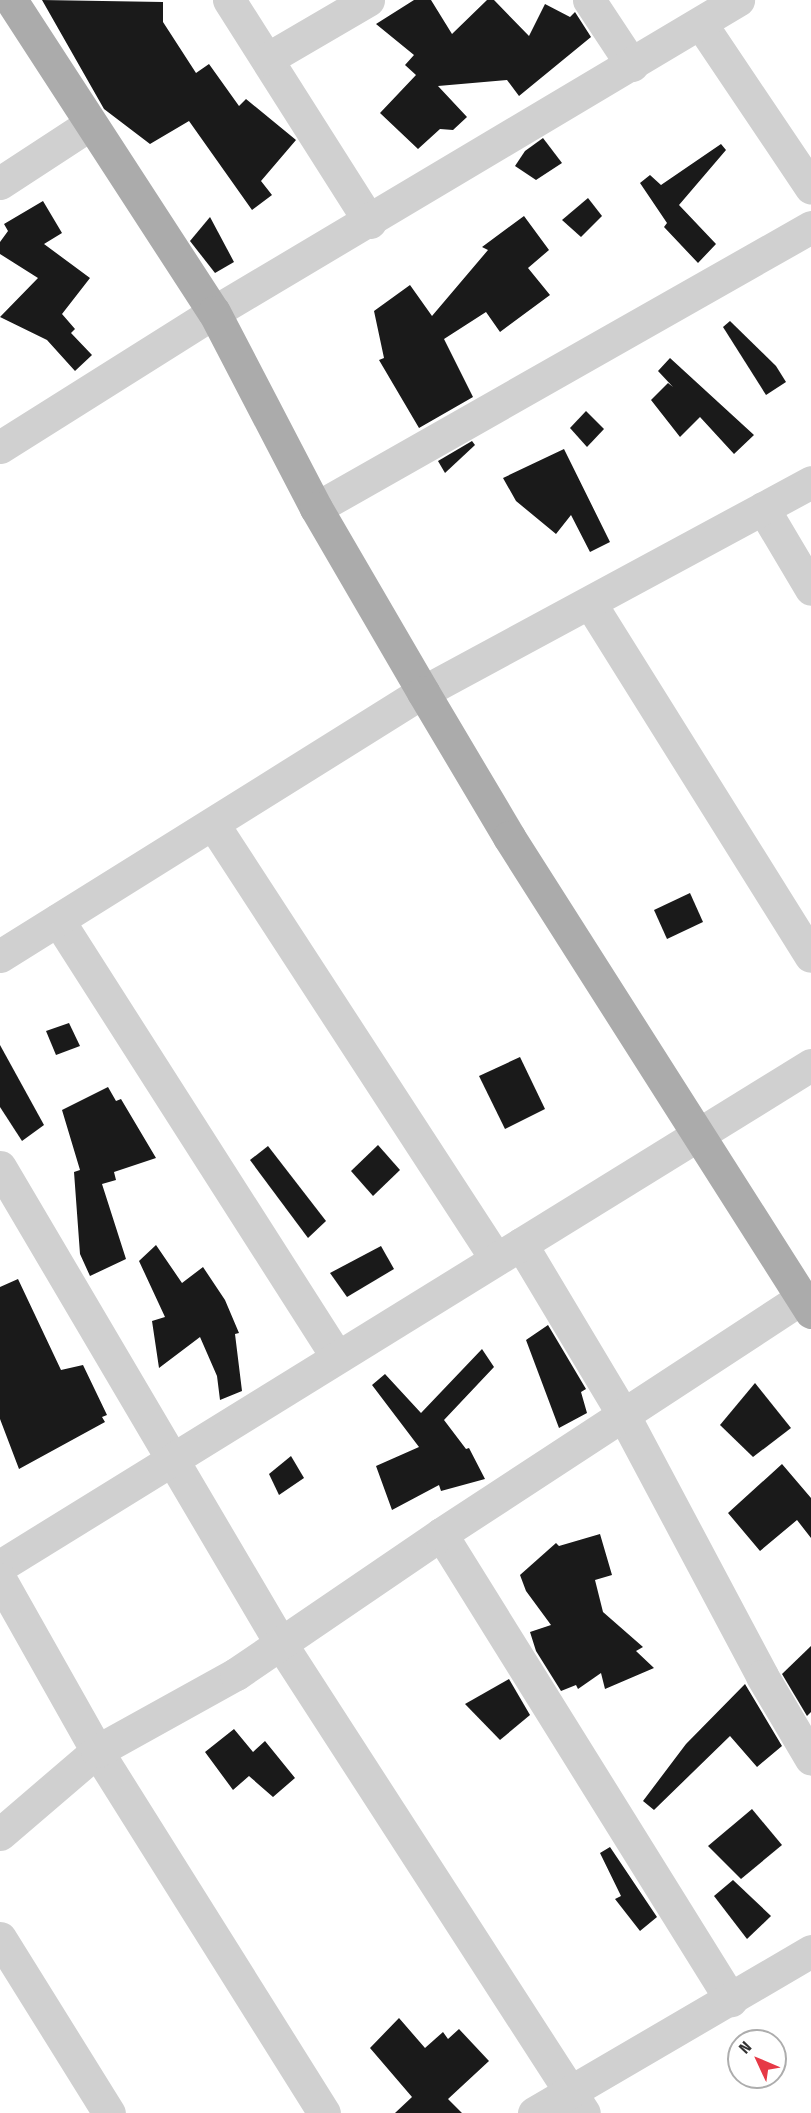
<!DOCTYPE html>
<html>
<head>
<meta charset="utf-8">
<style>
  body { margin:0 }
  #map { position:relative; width:811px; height:2113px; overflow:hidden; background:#fff; font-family:"Fira Sans Condensed",sans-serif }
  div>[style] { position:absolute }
  .building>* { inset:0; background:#1a1a1a }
  .minor>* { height:33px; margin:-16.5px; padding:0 16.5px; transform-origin:16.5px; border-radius:16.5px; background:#d0d0d0 }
  .major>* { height:33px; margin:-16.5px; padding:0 16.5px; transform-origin:16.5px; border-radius:16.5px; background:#ababab }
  span { translate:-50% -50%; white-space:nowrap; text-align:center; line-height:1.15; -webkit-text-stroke:6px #fff; paint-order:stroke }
  .north { position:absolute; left:727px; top:2029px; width:60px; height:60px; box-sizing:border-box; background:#fff; border:2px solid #adadad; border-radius:50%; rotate:314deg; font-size:16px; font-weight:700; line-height:24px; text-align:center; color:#333 }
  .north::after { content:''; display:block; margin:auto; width:21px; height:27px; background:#e63946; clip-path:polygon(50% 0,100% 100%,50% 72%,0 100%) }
</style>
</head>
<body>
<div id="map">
  <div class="building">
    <i style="clip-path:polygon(42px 0,163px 2px,163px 22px,196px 73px,209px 64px,239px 106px,246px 99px,296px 140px,261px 181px,272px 195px,252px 210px,189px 121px,150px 144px,104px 109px)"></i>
    <i style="clip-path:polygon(414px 0,431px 0,452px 34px,487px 0,494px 0,529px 36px,545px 4px,570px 17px,575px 12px,591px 37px,519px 96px,507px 80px,438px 86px,467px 117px,453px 130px,440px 129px,418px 149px,380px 113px,416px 75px,405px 65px,414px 55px,376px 24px)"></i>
    <i style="clip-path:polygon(543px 138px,562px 163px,536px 180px,515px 166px,525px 151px)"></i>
    <i style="clip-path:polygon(721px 144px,726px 150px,679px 205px,716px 244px,698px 263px,664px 227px,667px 223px,640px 183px,650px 175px,661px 185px)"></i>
    <i style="clip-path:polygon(588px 198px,602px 216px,581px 237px,562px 220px)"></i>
    <i style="clip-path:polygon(43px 201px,62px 233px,44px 244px,90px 278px,62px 314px,75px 329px,71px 333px,92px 355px,75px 371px,47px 340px,0 317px,38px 278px,0 254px,0 242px,8px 231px,4px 224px)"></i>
    <i style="clip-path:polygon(524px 216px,549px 250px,528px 268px,550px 295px,500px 332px,486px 312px,444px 339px,473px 397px,419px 428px,379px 360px,384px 358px,374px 311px,410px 285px,432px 316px,488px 250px,482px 247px)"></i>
    <i style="clip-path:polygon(210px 217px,234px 262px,215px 273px,190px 241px)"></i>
    <i style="clip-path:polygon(730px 321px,776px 366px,786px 382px,766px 395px,723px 327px)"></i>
    <i style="clip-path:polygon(670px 358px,754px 435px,734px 454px,700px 417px,680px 437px,651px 400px,668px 383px,673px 387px,658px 371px)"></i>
    <i style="clip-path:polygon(586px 411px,604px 429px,587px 447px,570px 428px)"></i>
    <i style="clip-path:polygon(472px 441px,475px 445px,445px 473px,438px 461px)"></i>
    <i style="clip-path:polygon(564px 449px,610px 542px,590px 552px,571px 515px,556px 534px,516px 501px,503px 478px)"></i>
    <i style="clip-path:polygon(690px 893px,703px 922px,667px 939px,654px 910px)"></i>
    <i style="clip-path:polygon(69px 1023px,80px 1046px,56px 1055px,46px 1031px)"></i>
    <i style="clip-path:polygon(0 1045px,44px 1125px,22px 1141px,0 1107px)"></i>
    <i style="clip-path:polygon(520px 1057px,545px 1109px,505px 1129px,479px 1076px)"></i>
    <i style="clip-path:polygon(108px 1087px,116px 1101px,121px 1099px,156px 1158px,114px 1172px,116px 1180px,102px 1184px,126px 1259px,90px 1276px,80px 1254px,74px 1172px,80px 1170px,62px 1110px)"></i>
    <i style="clip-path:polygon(378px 1145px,400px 1170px,373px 1196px,351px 1171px)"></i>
    <i style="clip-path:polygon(268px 1146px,326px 1221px,308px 1238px,250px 1160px)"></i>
    <i style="clip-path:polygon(156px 1245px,182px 1283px,203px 1267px,225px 1300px,239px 1333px,235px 1334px,242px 1391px,220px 1400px,217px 1376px,200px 1337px,159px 1368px,152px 1321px,165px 1317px,139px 1261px)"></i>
    <i style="clip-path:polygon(381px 1246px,394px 1269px,347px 1297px,330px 1273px)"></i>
    <i style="clip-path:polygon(18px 1279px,61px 1370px,83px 1365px,107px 1415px,102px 1417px,105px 1422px,19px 1469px,0 1419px,0 1287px)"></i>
    <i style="clip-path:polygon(548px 1325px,586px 1389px,581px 1392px,587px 1413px,559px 1428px,526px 1340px)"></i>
    <i style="clip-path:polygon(482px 1349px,494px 1367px,444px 1420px,466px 1449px,469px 1448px,485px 1479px,441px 1491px,439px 1485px,392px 1510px,376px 1466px,419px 1447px,372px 1385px,385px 1374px,421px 1413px)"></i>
    <i style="clip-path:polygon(755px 1383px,791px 1428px,753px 1457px,720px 1425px)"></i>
    <i style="clip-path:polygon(291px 1456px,304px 1478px,279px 1495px,269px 1474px)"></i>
    <i style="clip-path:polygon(782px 1464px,811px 1498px,811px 1538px,797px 1520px,760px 1551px,728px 1513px)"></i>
    <i style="clip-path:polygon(600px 1534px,612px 1575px,595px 1580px,603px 1612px,643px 1647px,636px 1651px,654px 1668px,605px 1689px,601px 1673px,578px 1689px,576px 1685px,561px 1691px,536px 1651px,530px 1632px,551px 1625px,526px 1591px,520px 1575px,556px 1543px,559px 1546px)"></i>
    <i style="clip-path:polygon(811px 1646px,811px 1712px,807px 1716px,782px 1674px)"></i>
    <i style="clip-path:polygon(509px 1679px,530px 1715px,500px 1740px,465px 1704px)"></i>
    <i style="clip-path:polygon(745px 1684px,782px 1746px,757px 1767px,730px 1736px,654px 1810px,643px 1801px,686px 1744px)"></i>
    <i style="clip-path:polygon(234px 1729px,253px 1752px,265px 1741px,295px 1778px,273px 1797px,249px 1776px,233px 1790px,205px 1752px)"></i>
    <i style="clip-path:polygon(752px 1809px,782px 1845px,741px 1879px,708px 1846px)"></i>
    <i style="clip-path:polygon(610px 1847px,657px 1917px,640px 1931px,615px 1899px,621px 1896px,600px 1853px)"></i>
    <i style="clip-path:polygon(733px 1880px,771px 1916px,747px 1939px,714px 1896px)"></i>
    <i style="clip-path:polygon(399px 2018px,425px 2048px,443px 2032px,448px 2039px,459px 2029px,489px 2061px,448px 2099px,462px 2113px,395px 2113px,412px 2097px,370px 2048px)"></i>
  </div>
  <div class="minor">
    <i style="left:229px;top:0;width:263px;rotate:57.6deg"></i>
    <i style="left:589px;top:0;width:78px;rotate:56.5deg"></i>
    <i style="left:701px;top:24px;width:197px;rotate:56.1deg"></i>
    <i style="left:267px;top:59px;width:117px;rotate:-30.3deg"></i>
    <i style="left:0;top:183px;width:108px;rotate:-33.2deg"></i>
    <i style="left:0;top:447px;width:253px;rotate:-32.2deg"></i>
    <i style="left:214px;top:312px;width:610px;rotate:-30.77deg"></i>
    <i style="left:316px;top:508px;width:569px;rotate:-29.58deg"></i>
    <i style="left:763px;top:508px;width:94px;rotate:59.3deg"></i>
    <i style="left:590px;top:603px;width:416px;rotate:58deg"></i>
    <i style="left:213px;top:824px;width:519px;rotate:56.95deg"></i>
    <i style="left:58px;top:920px;width:518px;rotate:57.44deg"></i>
    <i style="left:0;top:956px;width:499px;rotate:-32deg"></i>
    <i style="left:423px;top:692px;width:441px;rotate:-28.4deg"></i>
    <i style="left:0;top:1167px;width:554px;rotate:59.5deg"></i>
    <i style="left:281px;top:1644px;width:558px;rotate:57.14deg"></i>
    <i style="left:521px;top:1244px;width:200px;rotate:59.1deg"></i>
    <i style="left:624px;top:1416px;width:294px;rotate:62deg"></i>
    <i style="left:762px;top:1676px;width:96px;rotate:59.4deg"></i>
    <i style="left:441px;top:1534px;width:549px;rotate:58.11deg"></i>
    <i style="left:0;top:1566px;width:953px;rotate:-31.71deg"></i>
    <i style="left:0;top:1579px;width:197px;rotate:60.6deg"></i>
    <i style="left:97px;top:1751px;width:427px;rotate:57.9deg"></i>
    <i style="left:0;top:1834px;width:128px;rotate:-40.6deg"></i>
    <i style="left:97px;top:1751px;width:159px;rotate:-29deg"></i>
    <i style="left:236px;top:1674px;width:248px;rotate:-34.3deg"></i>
    <i style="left:441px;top:1534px;width:430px;rotate:-33.2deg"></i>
    <i style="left:0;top:1938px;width:206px;rotate:58.1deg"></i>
    <i style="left:534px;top:2113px;width:321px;rotate:-30.3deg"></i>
  </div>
  <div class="major">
    <i style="left:11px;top:0;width:372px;rotate:57deg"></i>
    <i style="left:214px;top:312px;width:221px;rotate:62.5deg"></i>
    <i style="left:316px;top:508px;width:213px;rotate:59.8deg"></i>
    <i style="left:423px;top:692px;width:169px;rotate:59.3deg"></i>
    <i style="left:509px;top:837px;width:563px;rotate:57.55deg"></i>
  </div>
  <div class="north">N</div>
</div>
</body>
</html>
